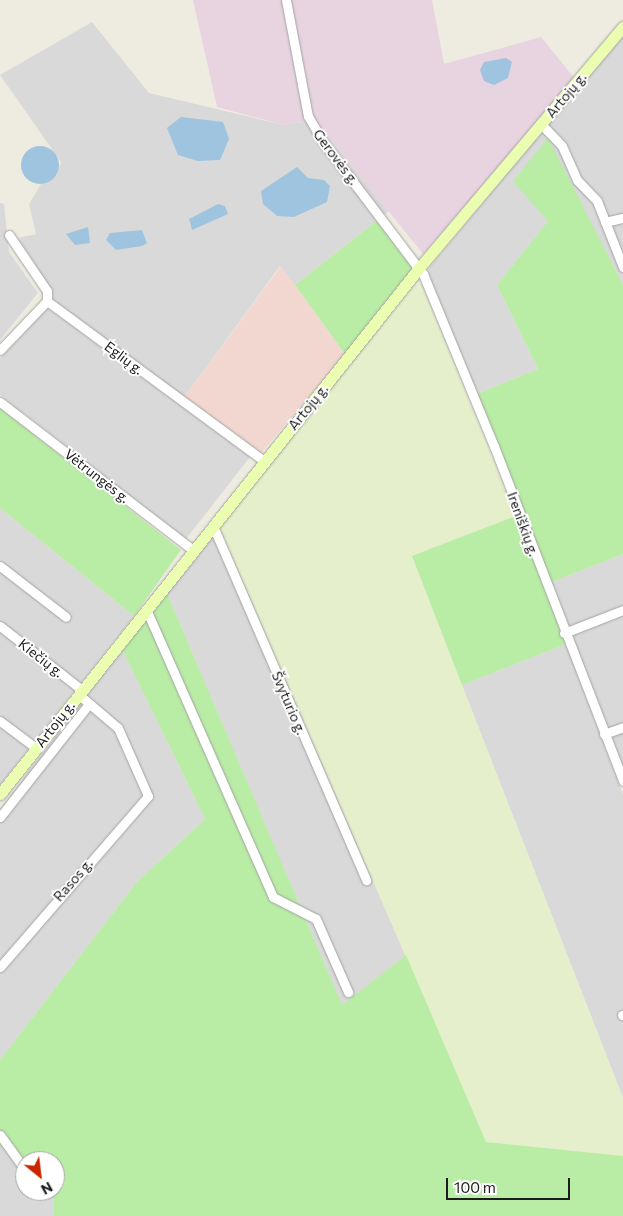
<!DOCTYPE html>
<html>
<head>
<meta charset="utf-8">
<style>
  body { margin:0 }
  #map { position:relative; width:623px; height:1216px; overflow:hidden; background:#eeece1; font-family:Commissioner,sans-serif }
  div>[style] { position:absolute }
  .residential>* { inset:0; background:#dad9d9 }
  .commercial>* { inset:0; background:#f1d7cf }
  .industrial>* { inset:0; background:#e8d3e0 }
  .farmland>* { inset:0; background:#e5efcb }
  .grass>* { inset:0; background:#b9eca4 }
  .water>* { inset:0; background:#9fc4df }
  .round { border-radius:50% }
  .roads { filter:drop-shadow(0 0 1px #a3a3a3) drop-shadow(0 0 1px #a3a3a3) }
  .minor>* { height:9px; margin:-4.5px; padding:0 4.5px; transform-origin:4.5px; border-radius:4.5px; background:#fff }
  .secondary>* { height:11px; margin:-5.5px; padding:0 5.5px; transform-origin:5.5px; border-radius:5.5px; background:#eafdb1 }
  span { translate:-50% -50%; white-space:nowrap; text-align:center; line-height:1.15; -webkit-text-stroke:4px #fff; paint-order:stroke }
  .street-label { font-size:14px; color:#1c1c1c }
  .north { position:absolute; left:15px; top:1151px; width:50px; height:50px; box-sizing:border-box; background:#fff; border:1px solid #a4a4a4; border-radius:50%; rotate:151deg; font-size:14px; font-weight:700; line-height:20px; text-align:center; color:#1c1c1c }
  .north::after { content:''; display:block; margin:auto; width:18px; height:22px; background:#c92600; clip-path:polygon(50% 0,100% 100%,50% 72%,0 100%) }
  .scale { position:absolute; left:446px; top:1178px; width:124px; height:22px; box-sizing:border-box; border:2px solid #1c1c1c; border-top:0; padding-left:6px; font-size:15px; line-height:18px; white-space:nowrap; color:#1c1c1c; -webkit-text-stroke:4px #fff; paint-order:stroke }
</style>
</head>
<body>
<div id="map">
  <div class="residential">
    <i style="clip-path:polygon(92px 22px,149px 93px,284px 125px,315px 120px,389px 211px,295px 285px,280px 266px,183px 399px,53px 301px,52px 291px,18px 238px,36px 234px,29px 204px,41px 184px,56px 176px,61px 162px,0 75px)"></i>
    <i style="clip-path:polygon(623px 34px,623px 285px,547px 139px,548px 221px,497px 285px,538px 369px,477px 394px,427px 278px,429px 268px)"></i>
    <i style="clip-path:polygon(0 203px,4px 204px,9px 252px,38px 293px,0 340px)"></i>
    <i style="clip-path:polygon(44px 305px,250px 457px,186px 539px,0 395px,0 358px)"></i>
    <i style="clip-path:polygon(0 508px,134px 616px,0 785px)"></i>
    <i style="clip-path:polygon(219px 526px,406px 955px,342px 1006px,166px 591px)"></i>
    <i style="clip-path:polygon(623px 554px,623px 775px,549px 583px)"></i>
    <i style="clip-path:polygon(566px 644px,623px 794px,623px 1098px,462px 685px)"></i>
    <i style="clip-path:polygon(122px 649px,205px 819px,136px 883px,0 1060px,0 809px)"></i>
    <i style="clip-path:polygon(8px 1143px,25px 1166px,25px 1191px,44px 1191px,53px 1198px,54px 1216px,0 1216px,0 1147px)"></i>
  </div>
  <div class="commercial">
    <i style="clip-path:polygon(281px 266px,345px 354px,261px 453px,183px 399px)"></i>
  </div>
  <div class="industrial">
    <i style="clip-path:polygon(193px 0,432px 0,444px 64px,541px 37px,575px 79px,423px 254px,315px 120px,284px 125px,217px 107px)"></i>
  </div>
  <div class="farmland">
    <i style="clip-path:polygon(422px 284px,516px 516px,412px 557px,623px 1098px,623px 1156px,486px 1142px,219px 526px,415px 285px)"></i>
  </div>
  <div class="grass">
    <i style="clip-path:polygon(548px 138px,623px 285px,623px 554px,549px 583px,477px 394px,538px 369px,497px 285px,548px 221px,513px 181px)"></i>
    <i style="clip-path:polygon(379px 219px,413px 267px,345px 354px,295px 285px)"></i>
    <i style="clip-path:polygon(0 408px,181px 550px,134px 616px,0 508px)"></i>
    <i style="clip-path:polygon(516px 516px,566px 644px,462px 685px,412px 556px)"></i>
    <i style="clip-path:polygon(166px 591px,342px 1005px,406px 955px,486px 1142px,623px 1156px,623px 1216px,54px 1216px,53px 1198px,44px 1191px,55px 1191px,55px 1161px,25px 1161px,25px 1166px,8px 1143px,0 1147px,0 1060px,136px 883px,205px 819px,122px 649px)"></i>
  </div>
  <div class="water">
    <i style="clip-path:polygon(506px 58px,512px 62px,508px 78px,494px 85px,484px 81px,480px 70px,484px 62px)"></i>
    <i style="clip-path:polygon(181px 117px,223px 122px,229px 139px,220px 160px,198px 161px,178px 155px,167px 128px)"></i>
    <i class="round" style="left:21px;top:146px;width:38px;height:38px"></i>
    <i style="clip-path:polygon(297px 167px,308px 178px,324px 180px,330px 186px,327px 202px,294px 217px,277px 216px,263px 204px,261px 191px)"></i>
    <i style="clip-path:polygon(218px 204px,225px 206px,228px 214px,192px 230px,189px 219px)"></i>
    <i style="clip-path:polygon(88px 227px,90px 243px,75px 245px,66px 234px)"></i>
    <i style="clip-path:polygon(142px 230px,147px 243px,142px 246px,116px 250px,106px 240px,110px 233px)"></i>
  </div>
  <div class="roads">
    <div class="minor">
      <i style="left:286px;top:0;width:118px;rotate:79.3deg"></i>
      <i style="left:308px;top:116px;width:30px;rotate:60deg"></i>
      <i style="left:323px;top:142px;width:166px;rotate:52.9deg"></i>
      <i style="left:423px;top:274px;width:186px;rotate:67.6deg"></i>
      <i style="left:494px;top:446px;width:359px;rotate:68.9deg"></i>
      <i style="left:541px;top:124px;width:30px;rotate:46deg"></i>
      <i style="left:562px;top:146px;width:37px;rotate:66deg"></i>
      <i style="left:577px;top:180px;width:29px;rotate:46deg"></i>
      <i style="left:597px;top:201px;width:71px;rotate:68.5deg"></i>
      <i style="left:605px;top:222px;width:18px;rotate:-13deg"></i>
      <i style="left:9px;top:235px;width:68px;rotate:55.8deg"></i>
      <i style="left:47px;top:291px;width:10px;rotate:90deg"></i>
      <i style="left:47px;top:301px;width:270px;rotate:36.4deg"></i>
      <i style="left:0;top:350px;width:68px;rotate:-46.2deg"></i>
      <i style="left:0;top:402px;width:243px;rotate:37.5deg"></i>
      <i style="left:213px;top:526px;width:386px;rotate:66.6deg"></i>
      <i style="left:0;top:566px;width:83px;rotate:37.7deg"></i>
      <i style="left:146px;top:609px;width:315px;rotate:66.2deg"></i>
      <i style="left:273px;top:897px;width:48px;rotate:27.1deg"></i>
      <i style="left:316px;top:919px;width:80px;rotate:66.3deg"></i>
      <i style="left:0;top:626px;width:104px;rotate:38deg"></i>
      <i style="left:564px;top:633px;width:63px;rotate:-21.3deg"></i>
      <i style="left:0;top:721px;width:45px;rotate:36.9deg"></i>
      <i style="left:604px;top:734px;width:20px;rotate:-20deg"></i>
      <i style="left:0;top:817px;width:144px;rotate:-51.8deg"></i>
      <i style="left:0;top:967px;width:226px;rotate:-49.1deg"></i>
      <i style="left:148px;top:796px;width:74px;rotate:-113.8deg"></i>
      <i style="left:118px;top:728px;width:52px;rotate:-139.6deg"></i>
      <i style="left:622px;top:1015px;width:1px"></i>
      <i style="left:0;top:1135px;width:36px;rotate:54deg"></i>
    </div>
    <div class="secondary">
      <i style="left:0;top:794px;width:672px;rotate:-51.46deg"></i>
      <i style="left:419px;top:268px;width:316px;rotate:-49.8deg"></i>
    </div>
  </div>
  <div class="street-label">
    <span style="left:566px;top:95px;rotate:-50deg">Artojų g.</span>
    <span style="left:336px;top:157px;rotate:53deg">Gerovės g.</span>
    <span style="left:124px;top:358px;rotate:37deg">Eglių g.</span>
    <span style="left:308px;top:407px;rotate:-51deg">Artojų g.</span>
    <span style="left:97px;top:476px;rotate:38deg">Vėtrungės g.</span>
    <span style="left:523px;top:524px;rotate:70deg">Ireniškių g.</span>
    <span style="left:41px;top:658px;rotate:38deg">Kiečių g.</span>
    <span style="left:289px;top:703px;rotate:67deg">Švyturio g.</span>
    <span style="left:55px;top:724px;rotate:-52deg">Artojų g.</span>
    <span style="left:73px;top:880px;rotate:-49deg">Rasos g.</span>
  </div>
  <div class="north">N</div>
  <div class="scale">100 m</div>
</div>
</body>
</html>
